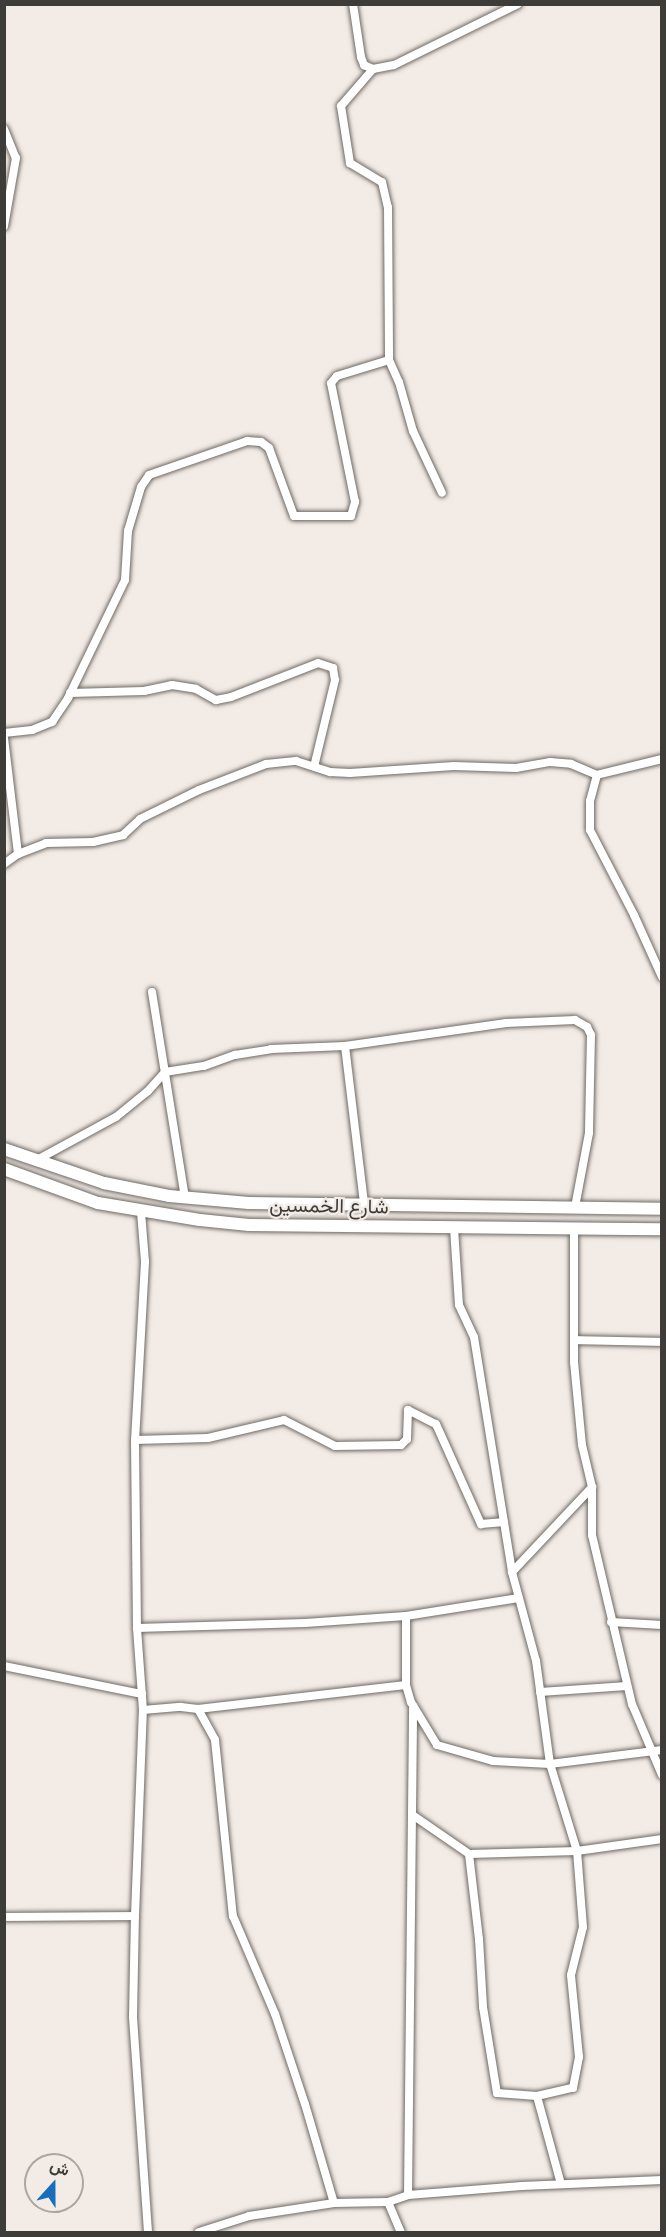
<!DOCTYPE html>
<html>
<head>
<meta charset="utf-8">
<style>
  body { margin:0 }
  #map { position:relative; width:666px; height:2237px; overflow:hidden; background:#f3ece6; font-family:Cabin,Vazirmatn,sans-serif }
  div>[style] { position:absolute }
  .roads { filter:drop-shadow(0 0 2px #6f6964) drop-shadow(0 0 2px #6f6964) }
  .street>* { height:8px; margin:-4px; padding:0 4px; transform-origin:4px; border-radius:4px; background:#fff }
  .primary>* { height:12px; margin:-6px; padding:0 6px; transform-origin:6px; border-radius:6px; background:#fff }
  span { translate:-50% -50%; white-space:nowrap; text-align:center; line-height:1.15; -webkit-text-stroke:4.5px #f3ece6; paint-order:stroke }
  .street-label { font-size:20px; color:#3e3c39 }
  .frame { position:absolute; inset:0; border:6px solid #3e3c39; pointer-events:none }
  .north { position:absolute; left:24px; top:2153px; width:60px; height:60px; box-sizing:border-box; background:#f3ece6; border:2px solid #aba6a1; border-radius:50%; rotate:21deg; font-size:16px; font-weight:700; line-height:24px; text-align:center; color:#3e3c39 }
  .north::after { content:''; display:block; margin:auto; width:21px; height:27px; background:#186ebc; clip-path:polygon(50% 0,100% 100%,50% 72%,0 100%) }
</style>
</head>
<body>
<div id="map">
  <div class="roads">
    <div class="street">
      <i style="left:353px;top:4px;width:54px;rotate:81.4deg"></i>
      <i style="left:361px;top:57px;width:9px;rotate:69deg"></i>
      <i style="left:364px;top:65px;width:10px;rotate:24deg"></i>
      <i style="left:373px;top:69px;width:21px;rotate:-11deg"></i>
      <i style="left:394px;top:65px;width:138px;rotate:-26.2deg"></i>
      <i style="left:373px;top:69px;width:49px;rotate:130.9deg"></i>
      <i style="left:341px;top:106px;width:58px;rotate:81deg"></i>
      <i style="left:350px;top:163px;width:37px;rotate:31deg"></i>
      <i style="left:382px;top:182px;width:26px;rotate:77deg"></i>
      <i style="left:388px;top:207px;width:153px;rotate:89.6deg"></i>
      <i style="left:389px;top:360px;width:24px;rotate:66deg"></i>
      <i style="left:399px;top:382px;width:51px;rotate:74.1deg"></i>
      <i style="left:413px;top:431px;width:68px;rotate:64.9deg"></i>
      <i style="left:4px;top:129px;width:31px;rotate:68deg"></i>
      <i style="left:16px;top:158px;width:69px;rotate:100deg"></i>
      <i style="left:70px;top:693px;width:74px;rotate:-1.5deg"></i>
      <i style="left:144px;top:691px;width:29px;rotate:-12deg"></i>
      <i style="left:172px;top:685px;width:24px;rotate:9deg"></i>
      <i style="left:196px;top:689px;width:23px;rotate:29deg"></i>
      <i style="left:216px;top:700px;width:15px;rotate:-11deg"></i>
      <i style="left:231px;top:697px;width:93px;rotate:-21.3deg"></i>
      <i style="left:318px;top:663px;width:16px;rotate:18deg"></i>
      <i style="left:333px;top:668px;width:12px;rotate:81deg"></i>
      <i style="left:335px;top:680px;width:89px;rotate:103.6deg"></i>
      <i style="left:4px;top:733px;width:28px;rotate:-6deg"></i>
      <i style="left:32px;top:730px;width:22px;rotate:-22deg"></i>
      <i style="left:52px;top:722px;width:29px;rotate:-56deg"></i>
      <i style="left:68px;top:698px;width:131px;rotate:-64.2deg"></i>
      <i style="left:125px;top:580px;width:49px;rotate:-86.5deg"></i>
      <i style="left:128px;top:531px;width:46px;rotate:-73.5deg"></i>
      <i style="left:141px;top:487px;width:14px;rotate:-56deg"></i>
      <i style="left:149px;top:475px;width:104px;rotate:-19.1deg"></i>
      <i style="left:247px;top:441px;width:14px;rotate:4deg"></i>
      <i style="left:261px;top:442px;width:10px;rotate:37deg"></i>
      <i style="left:269px;top:448px;width:72px;rotate:69.8deg"></i>
      <i style="left:294px;top:516px;width:57px"></i>
      <i style="left:351px;top:516px;width:15px;rotate:-74deg"></i>
      <i style="left:355px;top:502px;width:121px;rotate:-101.4deg"></i>
      <i style="left:331px;top:383px;width:9px;rotate:-49deg"></i>
      <i style="left:337px;top:376px;width:54px;rotate:-17.1deg"></i>
      <i style="left:4px;top:738px;width:117px;rotate:83.1deg"></i>
      <i style="left:662px;top:759px;width:67px;rotate:166.2deg"></i>
      <i style="left:597px;top:775px;width:27px;rotate:105deg"></i>
      <i style="left:590px;top:801px;width:29px;rotate:90deg"></i>
      <i style="left:590px;top:830px;width:96px;rotate:62.6deg"></i>
      <i style="left:634px;top:915px;width:68px;rotate:65.7deg"></i>
      <i style="left:4px;top:864px;width:17px;rotate:-36deg"></i>
      <i style="left:18px;top:854px;width:30px;rotate:-21deg"></i>
      <i style="left:46px;top:843px;width:47px;rotate:-1.2deg"></i>
      <i style="left:93px;top:842px;width:31px;rotate:-13deg"></i>
      <i style="left:123px;top:835px;width:23px;rotate:-43deg"></i>
      <i style="left:140px;top:819px;width:66px;rotate:-26.2deg"></i>
      <i style="left:199px;top:790px;width:72px;rotate:-21.2deg"></i>
      <i style="left:266px;top:764px;width:30px;rotate:-6deg"></i>
      <i style="left:296px;top:761px;width:36px;rotate:18deg"></i>
      <i style="left:330px;top:772px;width:20px;rotate:3deg"></i>
      <i style="left:350px;top:773px;width:104px;rotate:-3.9deg"></i>
      <i style="left:454px;top:766px;width:62px;rotate:1.8deg"></i>
      <i style="left:516px;top:768px;width:35px;rotate:-10deg"></i>
      <i style="left:550px;top:762px;width:21px;rotate:5deg"></i>
      <i style="left:571px;top:764px;width:28px;rotate:23deg"></i>
      <i style="left:152px;top:992px;width:208px;rotate:80.9deg"></i>
      <i style="left:345px;top:1046px;width:159px;rotate:83.1deg"></i>
      <i style="left:35px;top:1161px;width:92px;rotate:-28.5deg"></i>
      <i style="left:116px;top:1117px;width:41px;rotate:-39.1deg"></i>
      <i style="left:148px;top:1091px;width:25px;rotate:-48deg"></i>
      <i style="left:165px;top:1072px;width:39px;rotate:-9deg"></i>
      <i style="left:204px;top:1066px;width:33px;rotate:-20deg"></i>
      <i style="left:235px;top:1055px;width:36px;rotate:-9deg"></i>
      <i style="left:271px;top:1049px;width:74px;rotate:-2.3deg"></i>
      <i style="left:345px;top:1046px;width:163px;rotate:-8.1deg"></i>
      <i style="left:506px;top:1023px;width:69px;rotate:-2.5deg"></i>
      <i style="left:575px;top:1020px;width:14px;rotate:30deg"></i>
      <i style="left:587px;top:1027px;width:9px;rotate:63deg"></i>
      <i style="left:591px;top:1035px;width:98px;rotate:91.2deg"></i>
      <i style="left:589px;top:1133px;width:75px;rotate:100.7deg"></i>
      <i style="left:141px;top:1212px;width:50px;rotate:85.4deg"></i>
      <i style="left:145px;top:1262px;width:178px;rotate:93.2deg"></i>
      <i style="left:135px;top:1440px;width:73px;rotate:-1.6deg"></i>
      <i style="left:208px;top:1438px;width:78px;rotate:-13.3deg"></i>
      <i style="left:284px;top:1420px;width:57px;rotate:27deg"></i>
      <i style="left:335px;top:1446px;width:66px;rotate:-0.9deg"></i>
      <i style="left:401px;top:1445px;width:8px;rotate:-45deg"></i>
      <i style="left:407px;top:1439px;width:29px;rotate:-88deg"></i>
      <i style="left:408px;top:1410px;width:31px;rotate:27deg"></i>
      <i style="left:436px;top:1424px;width:110px;rotate:65.8deg"></i>
      <i style="left:481px;top:1524px;width:23px;rotate:-5deg"></i>
      <i style="left:574px;top:1227px;width:135px;rotate:90deg"></i>
      <i style="left:574px;top:1362px;width:83px;rotate:84.5deg"></i>
      <i style="left:582px;top:1445px;width:43px;rotate:76.6deg"></i>
      <i style="left:592px;top:1487px;width:48px;rotate:90deg"></i>
      <i style="left:592px;top:1535px;width:174px;rotate:76.7deg"></i>
      <i style="left:632px;top:1704px;width:77px;rotate:67.1deg"></i>
      <i style="left:454px;top:1228px;width:77px;rotate:86.3deg"></i>
      <i style="left:459px;top:1305px;width:35px;rotate:65deg"></i>
      <i style="left:474px;top:1337px;width:238px;rotate:80.8deg"></i>
      <i style="left:574px;top:1340px;width:88px;rotate:1.3deg"></i>
      <i style="left:135px;top:1440px;width:188px;rotate:89.4deg"></i>
      <i style="left:406px;top:1616px;width:114px;rotate:-9.1deg"></i>
      <i style="left:611px;top:1622px;width:51px;rotate:3.4deg"></i>
      <i style="left:4px;top:1666px;width:141px;rotate:11.5deg"></i>
      <i style="left:540px;top:1692px;width:87px;rotate:-3.9deg"></i>
      <i style="left:198px;top:1709px;width:209px;rotate:-6.6deg"></i>
      <i style="left:143px;top:1710px;width:82px;rotate:-94.2deg"></i>
      <i style="left:137px;top:1628px;width:168px;rotate:-1.7deg"></i>
      <i style="left:305px;top:1623px;width:101px;rotate:-4deg"></i>
      <i style="left:406px;top:1616px;width:69px;rotate:90deg"></i>
      <i style="left:406px;top:1685px;width:18px;rotate:74deg"></i>
      <i style="left:411px;top:1702px;width:50px;rotate:58.8deg"></i>
      <i style="left:437px;top:1745px;width:58px;rotate:15.9deg"></i>
      <i style="left:493px;top:1761px;width:57px;rotate:3deg"></i>
      <i style="left:550px;top:1764px;width:104px;rotate:-97.7deg"></i>
      <i style="left:536px;top:1661px;width:92px;rotate:-105.1deg"></i>
      <i style="left:512px;top:1572px;width:117px;rotate:-46.7deg"></i>
      <i style="left:414px;top:1816px;width:67px;rotate:34.6deg"></i>
      <i style="left:469px;top:1854px;width:86px;rotate:83.3deg"></i>
      <i style="left:479px;top:1939px;width:68px;rotate:86.6deg"></i>
      <i style="left:483px;top:2007px;width:87px;rotate:80.8deg"></i>
      <i style="left:497px;top:2093px;width:40px;rotate:4.3deg"></i>
      <i style="left:469px;top:1854px;width:108px;rotate:-1.6deg"></i>
      <i style="left:577px;top:1851px;width:91px;rotate:-107.2deg"></i>
      <i style="left:550px;top:1764px;width:113px;rotate:-7.1deg"></i>
      <i style="left:4px;top:1917px;width:131px;rotate:-0.4deg"></i>
      <i style="left:561px;top:2184px;width:91px;rotate:-105.3deg"></i>
      <i style="left:537px;top:2096px;width:37px;rotate:-13deg"></i>
      <i style="left:573px;top:2088px;width:32px;rotate:-79deg"></i>
      <i style="left:579px;top:2057px;width:82px;rotate:-95.6deg"></i>
      <i style="left:571px;top:1975px;width:49px;rotate:-76deg"></i>
      <i style="left:583px;top:1927px;width:76px;rotate:-94.5deg"></i>
      <i style="left:577px;top:1851px;width:86px;rotate:-8deg"></i>
      <i style="left:408px;top:2195px;width:489px;rotate:-89.4deg"></i>
      <i style="left:388px;top:2202px;width:33px;rotate:67deg"></i>
      <i style="left:148px;top:2232px;width:216px;rotate:-94deg"></i>
      <i style="left:133px;top:2017px;width:101px;rotate:-88.9deg"></i>
      <i style="left:135px;top:1916px;width:206px;rotate:-87.8deg"></i>
      <i style="left:143px;top:1710px;width:38px;rotate:-5deg"></i>
      <i style="left:181px;top:1707px;width:17px;rotate:7deg"></i>
      <i style="left:198px;top:1709px;width:35px;rotate:61deg"></i>
      <i style="left:215px;top:1740px;width:177px;rotate:84.2deg"></i>
      <i style="left:233px;top:1916px;width:107px;rotate:66.8deg"></i>
      <i style="left:275px;top:2014px;width:95px;rotate:71.6deg"></i>
      <i style="left:305px;top:2104px;width:103px;rotate:73.7deg"></i>
      <i style="left:199px;top:2232px;width:52px;rotate:-17.7deg"></i>
      <i style="left:249px;top:2216px;width:86px;rotate:-8.7deg"></i>
      <i style="left:334px;top:2203px;width:54px;rotate:-1.1deg"></i>
      <i style="left:388px;top:2202px;width:21px;rotate:-19deg"></i>
      <i style="left:408px;top:2195px;width:114px;rotate:-4.5deg"></i>
      <i style="left:522px;top:2186px;width:140px;rotate:-2.5deg"></i>
    </div>
    <div class="primary">
      <i style="left:4px;top:1149px;width:106px;rotate:18.8deg"></i>
      <i style="left:104px;top:1183px;width:66px;rotate:11.3deg"></i>
      <i style="left:169px;top:1196px;width:80px;rotate:5deg"></i>
      <i style="left:249px;top:1203px;width:413px;rotate:0.8deg"></i>
      <i style="left:4px;top:1169px;width:100px;rotate:19.9deg"></i>
      <i style="left:98px;top:1203px;width:103px;rotate:9.5deg"></i>
      <i style="left:200px;top:1220px;width:49px;rotate:5.8deg"></i>
      <i style="left:249px;top:1225px;width:413px;rotate:0.6deg"></i>
    </div>
  </div>
  <div class="street-label">
    <span style="left:329px;top:1206px;rotate:1deg">شارع الخمسين</span>
  </div>
  <div class="frame"></div>
  <div class="north">ش</div>
</div>
</body>
</html>
